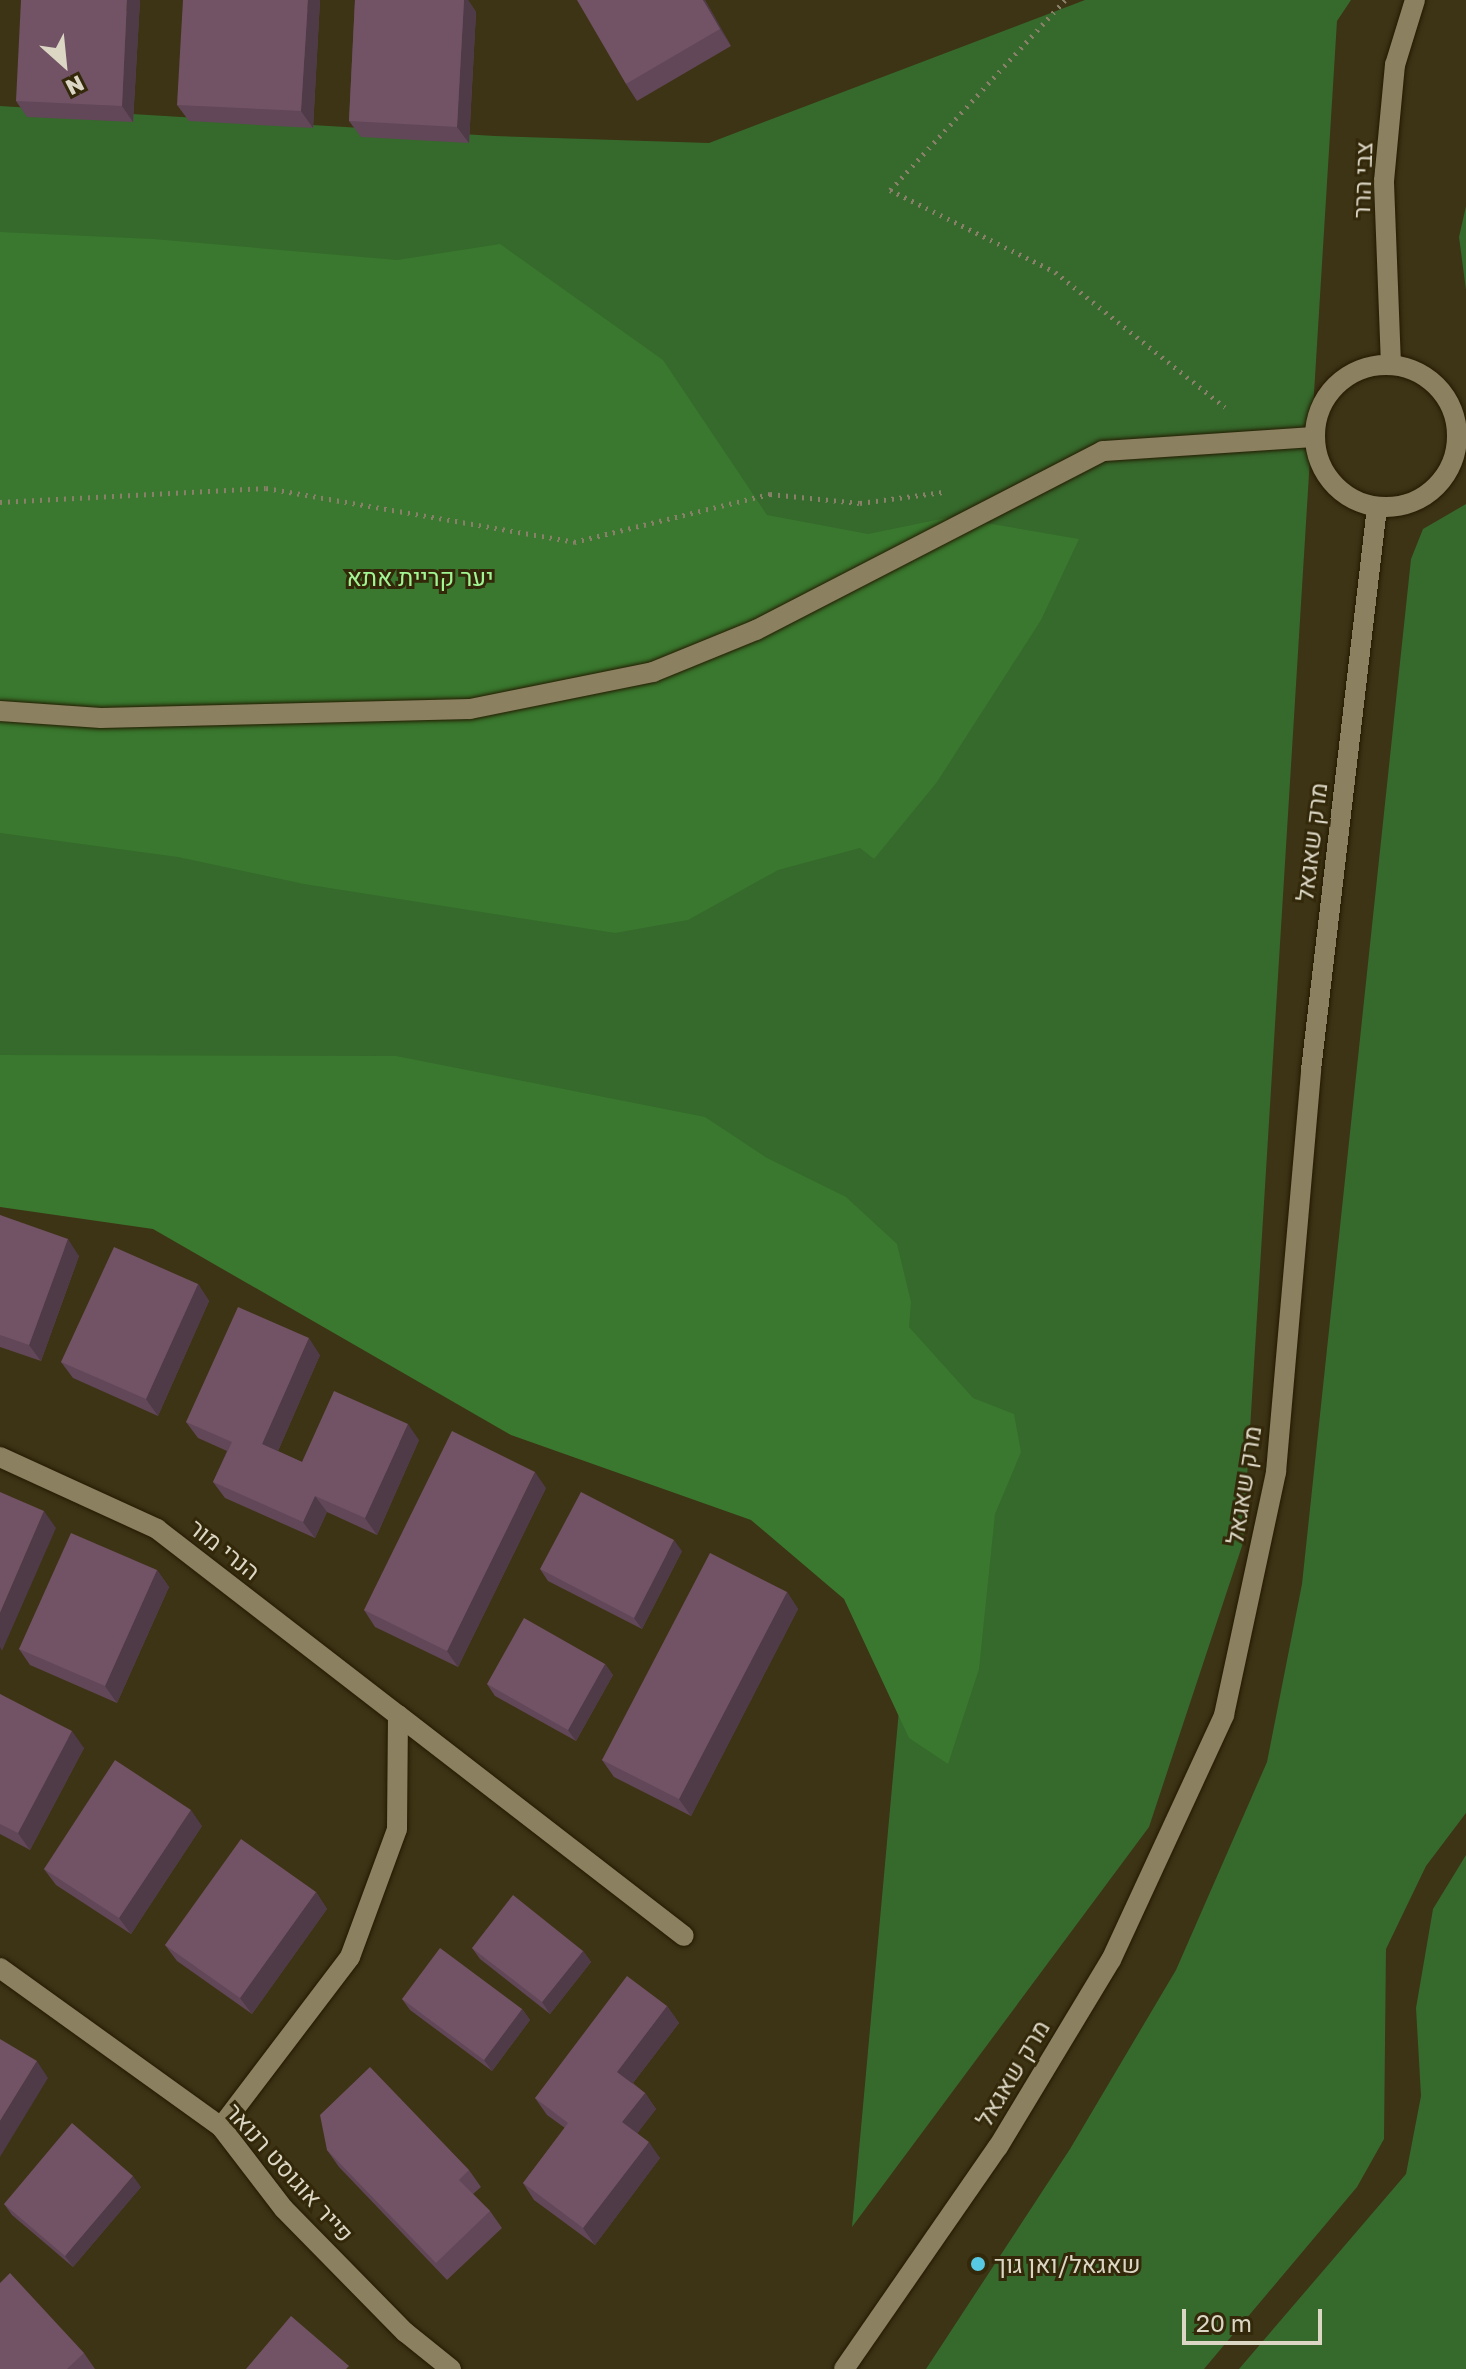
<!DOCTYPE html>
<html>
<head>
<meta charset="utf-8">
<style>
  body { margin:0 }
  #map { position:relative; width:1466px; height:2369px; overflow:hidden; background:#3d3315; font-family:"Golos Text",Heebo,sans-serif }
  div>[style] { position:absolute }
  .green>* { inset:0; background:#36692c }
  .forest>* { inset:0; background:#39782e }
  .path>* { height:5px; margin-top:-2.5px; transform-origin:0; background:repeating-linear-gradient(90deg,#898069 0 2px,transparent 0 8px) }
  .roads { filter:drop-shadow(0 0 2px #241a00) drop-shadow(0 0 2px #241a00) }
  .minor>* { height:20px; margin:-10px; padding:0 10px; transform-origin:10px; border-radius:10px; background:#8b8060 }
  .minor>.ring { margin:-10px; padding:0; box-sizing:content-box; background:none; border:20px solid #8b8060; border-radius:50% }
  .wall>* { inset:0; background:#614757 }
  .shaded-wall>* { inset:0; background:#4f3a47 }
  .building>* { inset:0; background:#715365 }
  .dots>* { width:22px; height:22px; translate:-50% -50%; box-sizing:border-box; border:4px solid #33290a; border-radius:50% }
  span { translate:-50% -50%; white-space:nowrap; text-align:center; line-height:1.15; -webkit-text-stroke:6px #33290a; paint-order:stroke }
  .street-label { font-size:24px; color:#dcd6c5 }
  .park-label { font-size:24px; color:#a1f592 }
  .poi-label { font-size:24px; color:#dcd6c5 }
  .left { translate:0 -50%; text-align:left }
  .north { position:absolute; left:24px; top:24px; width:80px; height:80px; -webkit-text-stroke:6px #33290a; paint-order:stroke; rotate:153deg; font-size:22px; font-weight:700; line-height:32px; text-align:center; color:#dcd6c5 }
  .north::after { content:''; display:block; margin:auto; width:28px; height:36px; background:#dcd6c5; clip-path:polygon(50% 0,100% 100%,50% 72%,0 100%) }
  .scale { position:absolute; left:1182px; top:2309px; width:140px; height:36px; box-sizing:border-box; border:4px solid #dcd6c5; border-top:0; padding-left:10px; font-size:24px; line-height:28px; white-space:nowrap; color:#dcd6c5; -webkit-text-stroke:6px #33290a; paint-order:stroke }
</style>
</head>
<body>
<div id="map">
  <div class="green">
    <i style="clip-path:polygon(1085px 0,1351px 0,1337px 21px,1243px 1543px,1149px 1827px,852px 2227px,900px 1699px,808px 1467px,0 1136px,0 106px,495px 136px,709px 143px)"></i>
    <i style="clip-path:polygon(1466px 206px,1466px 290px,1459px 237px)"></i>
    <i style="clip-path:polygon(1466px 504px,1466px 1813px,1426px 1866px,1386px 1949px,1384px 2139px,1357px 2187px,1204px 2369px,926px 2369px,1070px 2149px,1176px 1970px,1267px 1762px,1302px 1584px,1411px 559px,1423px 529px)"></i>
    <i style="clip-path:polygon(1466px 1855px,1466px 2369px,1239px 2369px,1406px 2174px,1421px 2096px,1416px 2008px,1433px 1909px)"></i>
  </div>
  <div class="forest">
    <i style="clip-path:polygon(0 232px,153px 239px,397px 260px,500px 244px,663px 360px,767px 515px,868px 534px,951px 517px,1079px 539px,1041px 620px,937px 782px,874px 859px,860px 848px,778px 870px,688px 920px,615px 933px,304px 884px,178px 857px,0 833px)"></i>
    <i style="clip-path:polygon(0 1055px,396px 1056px,705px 1117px,767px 1158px,846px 1197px,897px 1244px,911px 1302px,909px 1327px,973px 1398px,1014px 1414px,1021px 1452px,995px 1514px,979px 1669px,948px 1764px,909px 1738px,844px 1599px,751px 1520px,511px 1435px,153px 1229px,0 1207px)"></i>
  </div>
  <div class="path">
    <i style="left:1065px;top:0;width:258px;rotate:132.6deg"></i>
    <i style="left:890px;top:190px;width:184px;rotate:26.4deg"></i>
    <i style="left:1055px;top:272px;width:217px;rotate:38.5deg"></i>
    <i style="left:0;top:502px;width:266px;rotate:-3deg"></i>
    <i style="left:266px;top:488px;width:313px;rotate:9.9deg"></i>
    <i style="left:574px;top:542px;width:202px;rotate:-13.8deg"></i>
    <i style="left:770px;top:494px;width:90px;rotate:5.7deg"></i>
    <i style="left:860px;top:503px;width:84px;rotate:-7.5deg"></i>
  </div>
  <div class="roads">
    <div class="minor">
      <i style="left:1391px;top:365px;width:184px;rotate:-92.2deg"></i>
      <i style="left:1384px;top:181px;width:117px;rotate:-84.6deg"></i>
      <i style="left:1395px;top:65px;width:68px;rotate:-72.9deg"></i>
      <i class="ring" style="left:1315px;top:365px;width:122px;height:122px"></i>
      <i style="left:0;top:711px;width:101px;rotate:4deg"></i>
      <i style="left:101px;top:718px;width:369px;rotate:-1.4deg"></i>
      <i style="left:470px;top:709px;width:187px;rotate:-11.4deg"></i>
      <i style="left:653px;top:672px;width:111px;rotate:-22.2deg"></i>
      <i style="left:756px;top:630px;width:390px;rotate:-27.3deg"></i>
      <i style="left:1103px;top:451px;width:212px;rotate:-3.8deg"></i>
      <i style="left:0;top:1457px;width:173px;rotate:24.6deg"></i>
      <i style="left:157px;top:1529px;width:304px;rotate:37.7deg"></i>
      <i style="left:0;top:1968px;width:272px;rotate:35.7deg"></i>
      <i style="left:221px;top:2127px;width:103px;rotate:52.5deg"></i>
      <i style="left:284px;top:2209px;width:173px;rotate:45.5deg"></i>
      <i style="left:405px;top:2332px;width:59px;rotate:38.8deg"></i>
      <i style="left:221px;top:2127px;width:213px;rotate:-52.8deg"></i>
      <i style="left:350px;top:1957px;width:136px;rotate:-69.8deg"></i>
      <i style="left:397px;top:1829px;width:114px;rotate:-89.5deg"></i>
      <i style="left:398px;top:1715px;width:361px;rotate:37.7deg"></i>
      <i style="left:844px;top:2369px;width:270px;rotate:-55.3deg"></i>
      <i style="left:998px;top:2147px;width:218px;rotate:-58.9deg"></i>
      <i style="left:1111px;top:1960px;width:270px;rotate:-65.2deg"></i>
      <i style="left:1224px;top:1715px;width:249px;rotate:-77.9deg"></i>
      <i style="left:1276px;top:1472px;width:404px;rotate:-85deg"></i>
      <i style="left:1311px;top:1070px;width:567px;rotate:-83.31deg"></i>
    </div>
  </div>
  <div class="wall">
    <i style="clip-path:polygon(140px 0,133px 122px,27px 117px,16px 101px)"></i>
    <i style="clip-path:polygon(320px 0,313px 128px,189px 121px,177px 105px)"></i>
    <i style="clip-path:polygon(355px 0,468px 0,476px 12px,469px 143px,361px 137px,349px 121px)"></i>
    <i style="clip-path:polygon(705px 0,731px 46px,637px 101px,626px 84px)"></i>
    <i style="clip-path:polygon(0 1215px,79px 1256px,41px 1361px,0 1347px)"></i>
    <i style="clip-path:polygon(198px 1284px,209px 1301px,158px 1416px,73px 1378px,61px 1362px)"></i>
    <i style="clip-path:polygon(320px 1355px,278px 1451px,302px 1462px,419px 1440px,377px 1535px,327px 1512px,315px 1538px,225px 1498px,213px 1482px,227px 1451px,198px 1438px,186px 1422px)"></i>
    <i style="clip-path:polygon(546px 1488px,458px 1667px,375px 1627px,364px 1610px)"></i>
    <i style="clip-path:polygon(682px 1551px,642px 1629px,548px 1581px,540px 1569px)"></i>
    <i style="clip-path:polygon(157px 1570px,169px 1587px,117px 1703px,30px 1665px,19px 1649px)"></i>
    <i style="clip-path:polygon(787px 1592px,798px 1609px,691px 1816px,614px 1777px,602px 1760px)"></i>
    <i style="clip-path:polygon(605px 1664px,613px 1675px,576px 1741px,495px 1696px,487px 1684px)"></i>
    <i style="clip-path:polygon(0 1694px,84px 1748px,30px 1850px,0 1834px)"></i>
    <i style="clip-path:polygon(202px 1826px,131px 1934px,56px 1885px,44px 1869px)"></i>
    <i style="clip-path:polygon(316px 1892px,327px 1909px,252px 2014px,177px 1961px,165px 1945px)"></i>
    <i style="clip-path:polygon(472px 1948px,583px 1951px,591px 1962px,550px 2014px,480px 1959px)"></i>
    <i style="clip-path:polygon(402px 1999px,522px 2009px,530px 2020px,492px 2071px,410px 2010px)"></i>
    <i style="clip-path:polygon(667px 2006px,679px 2023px,633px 2083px,645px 2093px,656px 2109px,637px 2133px,660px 2158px,595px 2245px,534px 2200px,523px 2183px,565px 2128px,547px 2115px,535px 2098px)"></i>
    <i style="clip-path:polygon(327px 2150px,469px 2170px,481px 2187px,473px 2194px,490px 2211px,502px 2228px,447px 2280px,339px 2167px)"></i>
    <i style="clip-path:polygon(141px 2187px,73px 2267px,12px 2215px,4px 2204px)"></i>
    <i style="clip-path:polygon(84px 2353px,95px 2369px,0 2369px)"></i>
  </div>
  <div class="shaded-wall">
    <i style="clip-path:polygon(127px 0,140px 0,133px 122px,122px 106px)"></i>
    <i style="clip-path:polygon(308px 0,320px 0,313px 128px,301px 111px)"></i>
    <i style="clip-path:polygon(464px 0,468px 0,476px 12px,469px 143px,457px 127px)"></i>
    <i style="clip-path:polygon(703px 0,705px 0,731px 46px,720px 29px)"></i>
    <i style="clip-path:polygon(68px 1239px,79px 1256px,41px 1361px,29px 1345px)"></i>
    <i style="clip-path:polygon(198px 1284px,209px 1301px,158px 1416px,146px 1399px)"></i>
    <i style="clip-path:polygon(309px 1338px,320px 1355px,274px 1460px,262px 1444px)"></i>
    <i style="clip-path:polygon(408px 1424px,419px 1440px,377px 1535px,365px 1518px)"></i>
    <i style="clip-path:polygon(535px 1472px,546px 1488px,458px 1667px,447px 1651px)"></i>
    <i style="clip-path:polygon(315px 1496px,327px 1512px,315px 1538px,303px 1522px)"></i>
    <i style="clip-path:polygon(44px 1511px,56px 1528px,2px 1651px,0 1647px,0 1613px)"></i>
    <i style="clip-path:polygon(674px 1540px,682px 1551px,642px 1629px,634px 1618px)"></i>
    <i style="clip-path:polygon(157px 1570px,169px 1587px,117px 1703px,105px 1686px)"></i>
    <i style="clip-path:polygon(787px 1592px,798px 1609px,691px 1816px,679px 1799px)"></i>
    <i style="clip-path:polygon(605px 1664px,613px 1675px,576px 1741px,568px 1730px)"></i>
    <i style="clip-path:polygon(72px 1731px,84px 1748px,30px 1850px,18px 1833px)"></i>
    <i style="clip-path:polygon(191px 1810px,202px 1826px,131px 1934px,119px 1918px)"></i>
    <i style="clip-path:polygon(316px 1892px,327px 1909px,252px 2014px,240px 1998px)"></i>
    <i style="clip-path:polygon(583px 1951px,591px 1962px,550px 2014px,542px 2002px)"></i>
    <i style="clip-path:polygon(667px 2006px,679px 2023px,629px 2088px,617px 2072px)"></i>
    <i style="clip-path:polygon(522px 2009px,530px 2020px,492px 2071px,484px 2060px)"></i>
    <i style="clip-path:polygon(37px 2061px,48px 2078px,0 2157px,0 2121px)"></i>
    <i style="clip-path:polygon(645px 2093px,656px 2109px,634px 2138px,622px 2122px)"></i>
    <i style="clip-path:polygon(649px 2142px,660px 2158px,595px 2245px,583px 2228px)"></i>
    <i style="clip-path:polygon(133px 2176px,141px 2187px,73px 2267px,65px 2256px)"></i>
  </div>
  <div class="building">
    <i style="clip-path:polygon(21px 0,127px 0,122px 106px,16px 101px)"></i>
    <i style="clip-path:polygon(183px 0,308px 0,301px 111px,177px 105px)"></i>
    <i style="clip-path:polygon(355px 0,464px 0,457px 127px,349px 121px)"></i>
    <i style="clip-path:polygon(577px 0,703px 0,720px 29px,626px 84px)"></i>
    <i style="clip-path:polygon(0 1215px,68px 1239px,29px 1345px,0 1335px)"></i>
    <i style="clip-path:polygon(114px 1247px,198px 1284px,146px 1399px,61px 1362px)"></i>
    <i style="clip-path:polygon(238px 1307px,309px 1338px,262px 1444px,302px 1462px,334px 1391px,408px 1424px,365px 1518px,315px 1496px,303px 1522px,213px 1482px,232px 1442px,186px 1422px)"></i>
    <i style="clip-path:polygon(452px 1431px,535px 1472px,447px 1651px,364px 1610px)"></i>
    <i style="clip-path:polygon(0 1492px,44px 1511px,0 1613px)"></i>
    <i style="clip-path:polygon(581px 1492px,674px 1540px,634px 1618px,540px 1569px)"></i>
    <i style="clip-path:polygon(71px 1533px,157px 1570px,105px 1686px,19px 1649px)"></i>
    <i style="clip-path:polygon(710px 1553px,787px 1592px,679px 1799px,602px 1760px)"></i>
    <i style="clip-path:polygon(524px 1618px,605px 1664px,568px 1730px,487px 1684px)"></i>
    <i style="clip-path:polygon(0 1694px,72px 1731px,18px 1833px,0 1824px)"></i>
    <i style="clip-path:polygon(115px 1760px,191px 1810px,119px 1918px,44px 1869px)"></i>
    <i style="clip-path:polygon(241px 1839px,316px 1892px,240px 1998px,165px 1945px)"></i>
    <i style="clip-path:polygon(513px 1895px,583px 1951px,542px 2002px,472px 1948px)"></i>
    <i style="clip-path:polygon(440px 1948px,522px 2009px,484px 2060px,402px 1999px)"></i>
    <i style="clip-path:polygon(627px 1976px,667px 2006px,617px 2072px,645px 2093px,622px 2122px,649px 2142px,583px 2228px,523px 2183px,568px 2123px,535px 2098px)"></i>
    <i style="clip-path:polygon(0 2039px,37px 2061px,0 2121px)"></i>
    <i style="clip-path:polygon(370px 2067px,469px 2170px,459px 2180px,490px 2211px,436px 2263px,327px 2150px,320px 2115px)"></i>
    <i style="clip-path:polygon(72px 2123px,133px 2176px,65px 2256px,4px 2204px)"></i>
    <i style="clip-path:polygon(10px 2273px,84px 2353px,67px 2369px,0 2369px,0 2283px)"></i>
    <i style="clip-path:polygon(291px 2316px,349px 2366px,346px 2369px,246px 2369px)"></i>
  </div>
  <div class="dots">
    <i style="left:978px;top:2264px;background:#57c9e2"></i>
  </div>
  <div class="street-label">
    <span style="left:1362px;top:180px;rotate:-88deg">צבי הרר</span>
    <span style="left:1311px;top:842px;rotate:-83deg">מרק שאגאל</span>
    <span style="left:1243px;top:1485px;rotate:-81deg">מרק שאגאל</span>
    <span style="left:225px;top:1549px;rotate:38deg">הנרי מור</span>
    <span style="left:1012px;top:2073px;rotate:-59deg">מרק שאגאל</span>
    <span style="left:290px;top:2172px;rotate:48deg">פייר אוגוסט רנואר</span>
  </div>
  <div class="park-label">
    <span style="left:420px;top:577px">יער קריית אתא</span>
  </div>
  <div class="poi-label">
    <span class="left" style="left:994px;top:2264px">שאגאל/ואן גוך</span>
  </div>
  <div class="north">N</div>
  <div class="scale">20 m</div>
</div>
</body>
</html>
